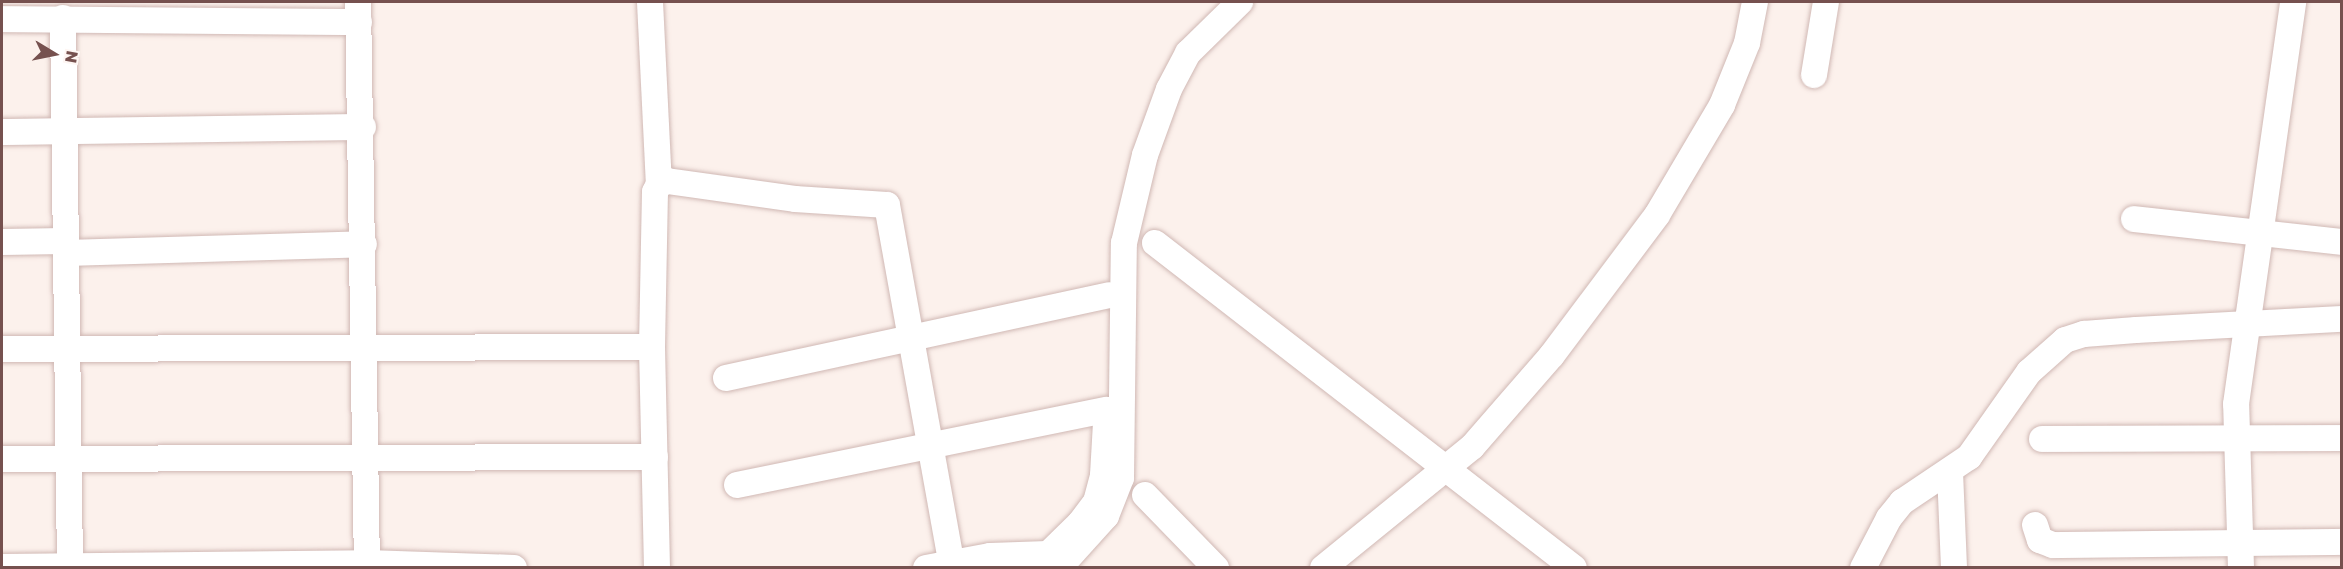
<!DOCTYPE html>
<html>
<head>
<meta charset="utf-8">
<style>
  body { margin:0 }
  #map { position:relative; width:2343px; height:569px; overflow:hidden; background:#fcf1ec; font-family:"Golos Text",sans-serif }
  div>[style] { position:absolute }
  .roads { filter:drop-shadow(0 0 2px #d0b8b4) drop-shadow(0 0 2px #d0b8b4) }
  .minor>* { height:26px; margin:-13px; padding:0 13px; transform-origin:13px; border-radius:13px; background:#fff }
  span { translate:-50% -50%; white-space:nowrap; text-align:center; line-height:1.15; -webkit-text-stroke:5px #fef6f3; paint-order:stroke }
  .frame { position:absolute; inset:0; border:3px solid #76514f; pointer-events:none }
  .north { position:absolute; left:24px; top:24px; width:60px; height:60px; -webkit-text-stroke:4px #fef6f3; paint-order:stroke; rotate:100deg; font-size:16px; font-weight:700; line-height:24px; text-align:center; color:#76514f }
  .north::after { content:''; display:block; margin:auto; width:21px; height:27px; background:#76514f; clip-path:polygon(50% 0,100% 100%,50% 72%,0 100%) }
</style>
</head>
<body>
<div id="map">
  <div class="roads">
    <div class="minor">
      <i style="left:358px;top:2px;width:566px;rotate:89.09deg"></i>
      <i style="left:650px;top:2px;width:182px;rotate:87.2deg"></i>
      <i style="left:63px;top:18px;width:550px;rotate:89.27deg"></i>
      <i style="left:2px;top:19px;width:357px;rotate:0.5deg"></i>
      <i style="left:1814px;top:75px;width:74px;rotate:-80.7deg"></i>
      <i style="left:2px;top:132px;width:361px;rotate:-0.8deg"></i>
      <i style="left:2134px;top:219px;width:209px;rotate:6.3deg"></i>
      <i style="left:2px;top:242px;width:63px;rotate:-0.9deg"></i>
      <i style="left:1155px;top:243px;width:530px;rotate:37.8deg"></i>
      <i style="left:66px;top:253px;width:298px;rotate:-1.7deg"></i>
      <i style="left:2px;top:349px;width:650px;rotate:-0.18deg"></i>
      <i style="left:726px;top:378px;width:392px;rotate:-12.2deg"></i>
      <i style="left:2042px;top:439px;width:300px;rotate:-0.2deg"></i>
      <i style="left:2px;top:459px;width:653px;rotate:-0.18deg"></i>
      <i style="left:1950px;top:472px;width:96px;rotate:87.6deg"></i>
      <i style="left:737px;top:485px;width:377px;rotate:-11.5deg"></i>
      <i style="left:1145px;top:495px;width:102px;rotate:45.8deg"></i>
      <i style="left:2035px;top:525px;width:16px;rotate:72deg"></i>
      <i style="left:2040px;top:540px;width:14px;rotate:21deg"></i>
      <i style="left:2053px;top:545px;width:289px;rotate:-0.6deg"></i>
      <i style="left:2px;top:567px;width:365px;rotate:-0.6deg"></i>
      <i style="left:367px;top:563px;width:147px;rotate:1.9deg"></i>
      <i style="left:657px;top:568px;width:221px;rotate:-91.3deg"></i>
      <i style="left:652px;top:347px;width:155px;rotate:-88.9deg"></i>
      <i style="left:655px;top:192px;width:9px;rotate:-63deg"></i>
      <i style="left:659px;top:184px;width:9px;rotate:-21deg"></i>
      <i style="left:667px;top:181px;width:129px;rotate:8deg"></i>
      <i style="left:795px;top:199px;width:92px;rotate:3.7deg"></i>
      <i style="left:887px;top:205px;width:363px;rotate:79.8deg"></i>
      <i style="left:926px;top:568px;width:65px;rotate:-10.6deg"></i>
      <i style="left:990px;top:556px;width:58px;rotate:-2deg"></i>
      <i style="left:1034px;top:568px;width:64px;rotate:-44.4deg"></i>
      <i style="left:1080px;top:523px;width:26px;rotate:-53deg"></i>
      <i style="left:1096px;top:502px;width:28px;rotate:-75deg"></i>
      <i style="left:1103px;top:475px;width:52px;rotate:-86.7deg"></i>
      <i style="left:1059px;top:568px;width:70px;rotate:-47.9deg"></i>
      <i style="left:1106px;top:516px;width:41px;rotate:-68.5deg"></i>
      <i style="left:1121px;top:478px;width:235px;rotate:-89.3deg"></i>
      <i style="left:1124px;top:243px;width:90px;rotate:-76.6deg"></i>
      <i style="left:1145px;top:155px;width:70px;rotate:-70deg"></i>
      <i style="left:1169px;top:89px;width:41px;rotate:-62.2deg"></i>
      <i style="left:1188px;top:53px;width:73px;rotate:-44.4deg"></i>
      <i style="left:1323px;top:568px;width:192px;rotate:-39.1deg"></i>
      <i style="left:1472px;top:447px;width:122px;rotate:-49deg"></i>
      <i style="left:1552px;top:355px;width:175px;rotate:-53.1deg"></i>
      <i style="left:1657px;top:215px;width:128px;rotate:-59.4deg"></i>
      <i style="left:1722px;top:105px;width:67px;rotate:-68deg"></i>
      <i style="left:1747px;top:43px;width:42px;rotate:-79deg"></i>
      <i style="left:1863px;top:568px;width:56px;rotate:-62.5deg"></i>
      <i style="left:1889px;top:518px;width:21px;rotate:-51deg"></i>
      <i style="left:1902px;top:502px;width:81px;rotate:-33.9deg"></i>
      <i style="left:1969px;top:457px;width:104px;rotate:-54.8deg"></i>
      <i style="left:2029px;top:372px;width:48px;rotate:-41.6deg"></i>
      <i style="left:2065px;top:340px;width:20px;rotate:-18deg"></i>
      <i style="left:2084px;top:334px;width:52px;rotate:-4.4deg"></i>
      <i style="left:2136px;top:330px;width:206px;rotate:-3.1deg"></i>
      <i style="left:2241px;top:568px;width:164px;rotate:-91.7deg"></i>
      <i style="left:2236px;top:404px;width:406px;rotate:-81.9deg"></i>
    </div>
  </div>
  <div class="frame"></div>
  <div class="north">N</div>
</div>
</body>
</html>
